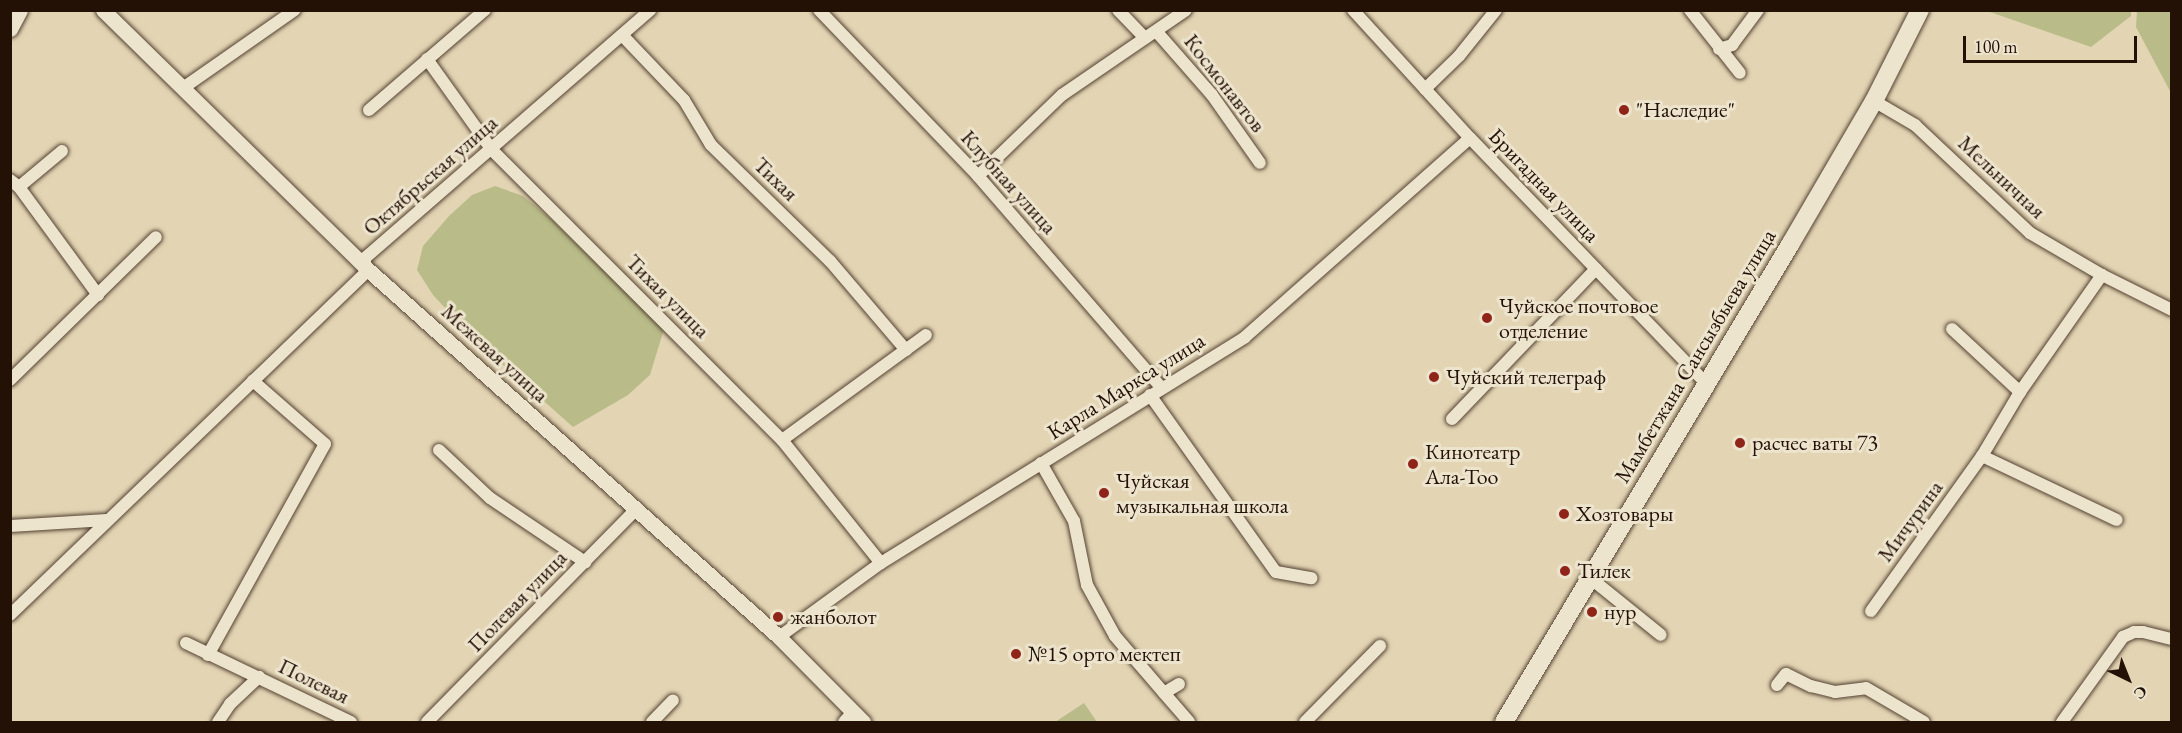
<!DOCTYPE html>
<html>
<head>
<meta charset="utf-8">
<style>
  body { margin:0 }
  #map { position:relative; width:2182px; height:733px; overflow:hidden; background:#e3d5b4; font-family:"EB Garamond",serif }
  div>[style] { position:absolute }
  .green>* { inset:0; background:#b9bc89 }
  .roads { filter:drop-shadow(0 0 2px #544232) drop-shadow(0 0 2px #544232) }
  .minor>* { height:12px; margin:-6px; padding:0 6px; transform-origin:6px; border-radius:6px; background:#ede4ce }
  .tertiary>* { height:15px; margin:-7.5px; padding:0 7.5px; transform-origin:7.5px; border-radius:7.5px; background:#ede4ce }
  .secondary>* { height:18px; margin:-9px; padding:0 9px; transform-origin:9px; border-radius:9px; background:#ede4ce }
  .dots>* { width:16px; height:16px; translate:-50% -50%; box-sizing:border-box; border:3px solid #ede4ce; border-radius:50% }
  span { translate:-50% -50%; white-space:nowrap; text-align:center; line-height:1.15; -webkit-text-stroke:6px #ede4ce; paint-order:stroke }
  .street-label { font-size:22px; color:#241106 }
  .poi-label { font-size:22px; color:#241106 }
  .left { translate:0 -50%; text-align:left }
  .frame { position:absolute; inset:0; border:12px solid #241106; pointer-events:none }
  .north { position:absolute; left:2098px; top:649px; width:60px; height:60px; -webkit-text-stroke:4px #ede4ce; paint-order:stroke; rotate:137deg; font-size:16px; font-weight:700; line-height:24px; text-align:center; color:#241106 }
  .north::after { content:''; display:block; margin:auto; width:21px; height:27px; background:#241106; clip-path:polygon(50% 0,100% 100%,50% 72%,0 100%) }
  .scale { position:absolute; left:1963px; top:36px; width:174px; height:27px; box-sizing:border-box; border:3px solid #241106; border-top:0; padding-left:8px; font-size:18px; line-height:21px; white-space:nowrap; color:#241106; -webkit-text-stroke:4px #ede4ce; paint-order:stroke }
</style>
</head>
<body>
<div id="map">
  <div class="green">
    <i style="clip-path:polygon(2131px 11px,2131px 16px,2091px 47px,1987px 11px)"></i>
    <i style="clip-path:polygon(2137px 11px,2171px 11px,2171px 93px,2136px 27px)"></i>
    <i style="clip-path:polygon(495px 186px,523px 196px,552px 220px,664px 329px,650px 375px,628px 395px,573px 427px,475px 340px,433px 295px,417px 270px,423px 246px,449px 216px,472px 195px)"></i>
    <i style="clip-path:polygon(1084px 703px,1097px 722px,1055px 722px)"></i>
  </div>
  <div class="roads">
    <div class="minor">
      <i style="left:819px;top:10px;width:230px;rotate:46.2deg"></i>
      <i style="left:978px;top:176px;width:279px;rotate:49.1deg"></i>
      <i style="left:1118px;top:10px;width:39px;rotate:46deg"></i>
      <i style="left:1353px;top:10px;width:173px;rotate:47.6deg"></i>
      <i style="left:1470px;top:138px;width:343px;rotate:46.1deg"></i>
      <i style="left:1690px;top:10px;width:80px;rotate:51.6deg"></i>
      <i style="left:1156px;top:31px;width:85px;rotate:48.8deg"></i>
      <i style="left:1212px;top:95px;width:83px;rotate:54.8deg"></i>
      <i style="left:622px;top:35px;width:90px;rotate:46.4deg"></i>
      <i style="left:684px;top:100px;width:52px;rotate:59deg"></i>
      <i style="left:711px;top:145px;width:166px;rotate:44.3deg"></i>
      <i style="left:830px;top:261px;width:117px;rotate:49.5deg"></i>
      <i style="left:1719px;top:49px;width:14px;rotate:-17deg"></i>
      <i style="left:1732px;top:45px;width:44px;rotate:-53.4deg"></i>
      <i style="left:427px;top:59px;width:112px;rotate:54.5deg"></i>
      <i style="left:492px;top:150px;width:410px;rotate:45deg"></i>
      <i style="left:782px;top:440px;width:158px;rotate:51.2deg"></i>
      <i style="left:183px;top:88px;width:136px;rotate:-34.9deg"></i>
      <i style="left:1425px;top:89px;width:47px;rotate:-44.1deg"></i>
      <i style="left:1459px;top:56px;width:59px;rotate:-51.2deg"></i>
      <i style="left:1874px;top:101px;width:48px;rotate:30.3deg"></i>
      <i style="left:1915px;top:125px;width:158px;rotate:43.2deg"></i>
      <i style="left:2030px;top:233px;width:83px;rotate:30.3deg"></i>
      <i style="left:2102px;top:275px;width:78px;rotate:26.6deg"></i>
      <i style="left:369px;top:110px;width:153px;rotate:-40.8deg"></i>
      <i style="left:978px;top:176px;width:117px;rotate:-44deg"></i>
      <i style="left:1062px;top:95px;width:150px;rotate:-34.4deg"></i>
      <i style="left:10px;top:180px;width:11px;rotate:38deg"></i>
      <i style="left:19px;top:187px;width:134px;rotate:53.8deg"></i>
      <i style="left:19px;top:187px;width:56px;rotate:-39.9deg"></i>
      <i style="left:1952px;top:329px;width:93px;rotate:42.8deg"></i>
      <i style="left:10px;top:380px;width:204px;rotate:-44.4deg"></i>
      <i style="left:1150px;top:395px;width:217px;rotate:54.6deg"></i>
      <i style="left:1276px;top:572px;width:36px;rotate:10deg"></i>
      <i style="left:1452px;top:419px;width:208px;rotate:-46.2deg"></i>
      <i style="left:782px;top:440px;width:178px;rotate:-36.1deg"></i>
      <i style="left:439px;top:450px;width:70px;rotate:43.3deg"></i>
      <i style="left:490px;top:498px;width:115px;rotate:34deg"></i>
      <i style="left:1982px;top:456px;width:149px;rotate:25.4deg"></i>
      <i style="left:1041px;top:463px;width:67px;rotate:60.4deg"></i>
      <i style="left:1074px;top:521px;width:65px;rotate:78.5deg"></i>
      <i style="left:1087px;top:585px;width:58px;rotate:61.2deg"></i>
      <i style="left:1115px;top:636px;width:75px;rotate:49.3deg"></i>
      <i style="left:10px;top:526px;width:97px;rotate:-3.5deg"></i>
      <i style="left:1589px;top:577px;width:92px;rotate:38.9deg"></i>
      <i style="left:1871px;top:611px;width:191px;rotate:-54.4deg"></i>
      <i style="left:1982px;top:456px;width:74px;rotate:-59.3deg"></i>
      <i style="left:2020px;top:392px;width:143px;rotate:-55deg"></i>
      <i style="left:10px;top:615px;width:493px;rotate:-43.9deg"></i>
      <i style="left:365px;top:273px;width:15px;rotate:-90deg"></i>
      <i style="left:365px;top:258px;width:378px;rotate:-41deg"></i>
      <i style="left:779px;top:637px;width:126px;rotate:-36deg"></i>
      <i style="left:881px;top:563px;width:428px;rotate:-31.8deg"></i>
      <i style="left:1245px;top:337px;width:300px;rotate:-41.5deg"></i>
      <i style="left:186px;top:643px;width:183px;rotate:25.6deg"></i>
      <i style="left:208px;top:655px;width:241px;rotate:-61deg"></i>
      <i style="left:325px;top:444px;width:96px;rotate:-138.8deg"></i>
      <i style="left:1179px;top:684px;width:17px;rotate:149deg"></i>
      <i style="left:1164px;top:693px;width:38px;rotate:49deg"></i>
      <i style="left:1777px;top:685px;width:14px;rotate:-51deg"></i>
      <i style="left:1786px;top:674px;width:28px;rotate:26deg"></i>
      <i style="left:1811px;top:686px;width:25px;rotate:14deg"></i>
      <i style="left:1835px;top:692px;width:31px;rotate:-7deg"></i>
      <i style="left:1866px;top:688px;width:67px;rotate:30.4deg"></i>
      <i style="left:218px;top:722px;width:22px;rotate:-56deg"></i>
      <i style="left:230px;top:704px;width:40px;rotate:-43deg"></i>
      <i style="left:427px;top:722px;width:298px;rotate:-45.5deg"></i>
      <i style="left:652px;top:722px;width:30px;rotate:-46deg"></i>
      <i style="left:844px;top:722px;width:12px;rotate:-48deg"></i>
      <i style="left:1305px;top:722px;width:107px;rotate:-45.4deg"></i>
      <i style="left:2062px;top:722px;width:105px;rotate:-54.3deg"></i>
      <i style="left:2123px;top:637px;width:12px;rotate:-24deg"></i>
      <i style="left:2134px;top:632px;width:9px"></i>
      <i style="left:2143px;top:632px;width:30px;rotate:14deg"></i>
    </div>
    <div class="tertiary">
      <i style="left:103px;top:10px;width:367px;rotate:44.4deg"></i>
      <i style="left:365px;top:267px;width:555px;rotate:41.79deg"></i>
      <i style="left:779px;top:637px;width:120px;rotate:45.3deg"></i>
      <i style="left:10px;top:29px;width:21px;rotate:-62deg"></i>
    </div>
    <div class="secondary">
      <i style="left:1504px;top:722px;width:558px;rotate:-59.07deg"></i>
      <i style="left:1791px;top:243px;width:164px;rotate:-59.7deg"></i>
      <i style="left:1874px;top:101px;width:102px;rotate:-63.2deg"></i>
    </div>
  </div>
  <div class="dots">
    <i style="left:1624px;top:110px;background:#8f2418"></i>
    <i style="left:1487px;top:318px;background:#8f2418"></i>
    <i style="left:1434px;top:377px;background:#8f2418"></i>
    <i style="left:1740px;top:443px;background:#8f2418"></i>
    <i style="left:1413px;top:464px;background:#8f2418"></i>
    <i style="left:1104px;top:493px;background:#8f2418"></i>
    <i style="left:1564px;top:514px;background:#8f2418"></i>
    <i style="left:1565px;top:571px;background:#8f2418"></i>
    <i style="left:1592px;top:612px;background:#8f2418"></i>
    <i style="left:778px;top:617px;background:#8f2418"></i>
    <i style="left:1016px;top:654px;background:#8f2418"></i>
  </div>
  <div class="street-label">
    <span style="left:1225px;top:83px;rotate:52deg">Космонавтов</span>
    <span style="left:430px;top:175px;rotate:-41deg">Октябрьская улица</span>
    <span style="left:2002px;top:177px;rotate:43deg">Мельничная</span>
    <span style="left:776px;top:179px;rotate:44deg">Тихая</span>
    <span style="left:1009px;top:182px;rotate:48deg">Клубная улица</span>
    <span style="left:1544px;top:185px;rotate:46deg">Бригадная улица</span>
    <span style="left:668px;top:296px;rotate:45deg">Тихая улица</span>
    <span style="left:495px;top:353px;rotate:42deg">Межевая улица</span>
    <span style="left:1695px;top:356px;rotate:-59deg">Мамбетжана Сансызбыева улица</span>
    <span style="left:1126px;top:386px;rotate:-32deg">Карла Маркса улица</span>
    <span style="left:1910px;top:521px;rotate:-54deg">Мичурина</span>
    <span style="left:517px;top:601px;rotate:-46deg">Полевая улица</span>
    <span style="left:314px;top:681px;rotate:26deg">Полевая</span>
  </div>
  <div class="poi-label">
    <span class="left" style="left:1636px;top:110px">"Наследие"</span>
    <span class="left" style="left:1499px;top:318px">Чуйское почтовое<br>отделение</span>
    <span class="left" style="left:1446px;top:377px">Чуйский телеграф</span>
    <span class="left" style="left:1752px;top:443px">расчес ваты 73</span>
    <span class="left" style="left:1425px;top:464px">Кинотеатр<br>Ала-Тоо</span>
    <span class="left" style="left:1116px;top:493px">Чуйская<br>музыкальная школа</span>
    <span class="left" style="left:1576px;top:514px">Хозтовары</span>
    <span class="left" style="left:1577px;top:571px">Тилек</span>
    <span class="left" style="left:1604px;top:612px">нур</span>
    <span class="left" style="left:790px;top:617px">жанболот</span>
    <span class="left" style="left:1028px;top:654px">№15 орто мектеп</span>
  </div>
  <div class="frame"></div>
  <div class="north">С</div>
  <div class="scale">100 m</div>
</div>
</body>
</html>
